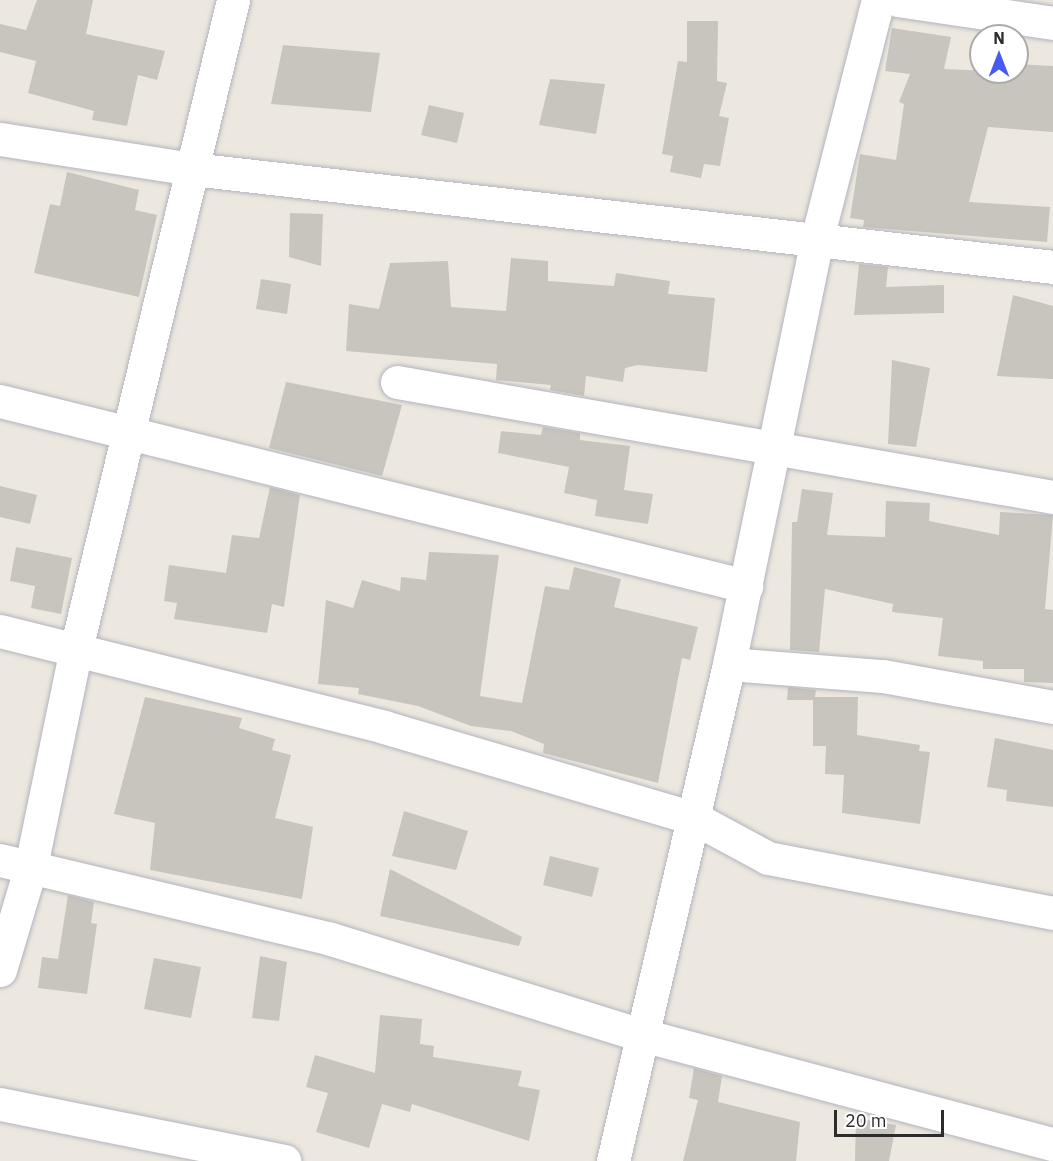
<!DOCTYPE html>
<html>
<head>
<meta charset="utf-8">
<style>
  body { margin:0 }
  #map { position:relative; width:1053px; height:1161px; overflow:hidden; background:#ede8df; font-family:"IBM Plex Sans",sans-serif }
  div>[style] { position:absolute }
  .building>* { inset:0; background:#c8c4be }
  .roads { filter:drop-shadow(0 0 2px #b2b4be) drop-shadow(0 0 2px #b2b4be) }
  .minor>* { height:33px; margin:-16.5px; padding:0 16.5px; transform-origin:16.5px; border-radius:16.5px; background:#fff }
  span { translate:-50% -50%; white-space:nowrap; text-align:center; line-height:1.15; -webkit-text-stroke:4.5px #fff; paint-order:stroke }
  .north { position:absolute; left:969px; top:24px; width:60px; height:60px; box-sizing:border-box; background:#fff; border:2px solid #ababab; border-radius:50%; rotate:0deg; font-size:16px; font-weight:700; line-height:24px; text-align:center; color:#2c2c2c }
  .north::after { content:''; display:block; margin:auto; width:21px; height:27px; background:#485bf0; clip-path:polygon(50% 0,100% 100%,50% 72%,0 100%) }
  .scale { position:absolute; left:834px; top:1110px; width:110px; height:27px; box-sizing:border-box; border:3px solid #2c2c2c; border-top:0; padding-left:8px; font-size:18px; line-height:21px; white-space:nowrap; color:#2c2c2c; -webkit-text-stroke:4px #fff; paint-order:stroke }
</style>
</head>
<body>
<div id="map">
  <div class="building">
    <i style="clip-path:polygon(37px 0,93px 0,86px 34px,165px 51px,157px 80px,138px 75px,127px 126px,92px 120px,94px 111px,28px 93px,36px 61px,0 52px,0 24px,26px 30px)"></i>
    <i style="clip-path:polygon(687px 21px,718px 21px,717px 81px,727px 83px,719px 116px,729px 118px,720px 166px,704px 164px,701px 178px,670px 172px,673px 156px,662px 154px,678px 61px,687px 62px)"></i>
    <i style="clip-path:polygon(892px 28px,951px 37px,944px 69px,1017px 72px,1017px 64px,1053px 66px,1053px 132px,988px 127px,969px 202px,1050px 207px,1047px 242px,863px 227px,864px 220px,850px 218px,860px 154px,896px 160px,904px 104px,899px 102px,910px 74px,885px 71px)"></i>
    <i style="clip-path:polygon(283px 45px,380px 53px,371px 112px,271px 104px)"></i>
    <i style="clip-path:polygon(550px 79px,605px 84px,596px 134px,539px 125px)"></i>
    <i style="clip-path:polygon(429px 105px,464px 113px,457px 143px,421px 135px)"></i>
    <i style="clip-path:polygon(67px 172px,139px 190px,135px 210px,157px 215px,139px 297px,34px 273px,50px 204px,60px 206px)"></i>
    <i style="clip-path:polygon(290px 213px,323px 214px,321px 266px,289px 257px)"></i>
    <i style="clip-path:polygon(511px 258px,548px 261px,548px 281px,614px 286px,616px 273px,670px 281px,668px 294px,715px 298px,707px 372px,638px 365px,625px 368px,623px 382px,586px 376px,584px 396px,550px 390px,551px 385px,496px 380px,497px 364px,346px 351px,349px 304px,379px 309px,390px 263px,448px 261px,451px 307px,506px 311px)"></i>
    <i style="clip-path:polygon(859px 264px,888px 267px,886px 287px,944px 285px,944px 313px,854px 315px)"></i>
    <i style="clip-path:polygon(261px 279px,291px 284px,287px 314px,256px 309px)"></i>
    <i style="clip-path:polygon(1013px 295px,1053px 306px,1053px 379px,997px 376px)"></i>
    <i style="clip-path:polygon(892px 360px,930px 368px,916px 447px,888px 444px)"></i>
    <i style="clip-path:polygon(286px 382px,402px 405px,382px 476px,269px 448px)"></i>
    <i style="clip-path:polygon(543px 427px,580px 433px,580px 440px,630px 446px,624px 490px,653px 494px,648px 524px,595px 516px,597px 500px,564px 493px,569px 467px,498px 453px,501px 431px,541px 435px)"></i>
    <i style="clip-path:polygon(0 486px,37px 495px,30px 524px,0 517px)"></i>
    <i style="clip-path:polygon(270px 487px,300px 495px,284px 607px,272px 604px,267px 633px,174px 619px,177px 603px,164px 601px,169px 565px,226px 573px,232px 535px,259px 538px)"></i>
    <i style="clip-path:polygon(802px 489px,833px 493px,827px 535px,885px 537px,886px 501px,930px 503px,929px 521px,999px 535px,1000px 512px,1053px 515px,1045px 609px,1053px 610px,1053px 683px,1024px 682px,1024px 669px,983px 669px,983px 661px,938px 656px,943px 618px,892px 612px,893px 604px,825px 589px,819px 652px,790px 650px,792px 522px,797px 522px)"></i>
    <i style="clip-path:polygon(16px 547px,72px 558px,61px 614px,31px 608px,35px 586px,10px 581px)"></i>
    <i style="clip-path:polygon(429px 552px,499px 555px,480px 696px,522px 703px,545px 586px,569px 590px,574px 567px,621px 579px,614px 607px,698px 627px,690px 660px,682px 658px,658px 783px,543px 753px,544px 744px,511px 731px,471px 726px,418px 706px,358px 694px,359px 688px,318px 684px,326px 600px,353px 608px,362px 580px,400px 591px,401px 577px,426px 580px)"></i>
    <i style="clip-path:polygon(788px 687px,816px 690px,815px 697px,858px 697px,857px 735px,920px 745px,919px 751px,930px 752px,920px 824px,842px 813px,844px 775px,825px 774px,826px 746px,813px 746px,813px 700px,787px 700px)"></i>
    <i style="clip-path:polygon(145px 697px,242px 718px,239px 728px,275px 739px,272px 750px,291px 755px,275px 818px,313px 827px,302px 899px,150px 870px,155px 823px,114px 814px)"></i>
    <i style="clip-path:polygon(995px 738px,1053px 750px,1053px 807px,1006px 801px,1007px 790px,987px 787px)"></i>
    <i style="clip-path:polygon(404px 811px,468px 831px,456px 870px,392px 856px)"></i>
    <i style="clip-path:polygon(550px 856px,599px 868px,592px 897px,543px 885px)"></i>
    <i style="clip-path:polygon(390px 869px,522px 937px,519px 946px,380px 916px)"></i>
    <i style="clip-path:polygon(68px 895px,94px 902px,91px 923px,97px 924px,87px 994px,38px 988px,42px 957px,58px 959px)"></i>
    <i style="clip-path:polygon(260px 956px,287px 962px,279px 1021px,252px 1018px)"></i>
    <i style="clip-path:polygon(154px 958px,201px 967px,191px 1018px,144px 1009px)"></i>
    <i style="clip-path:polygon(380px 1015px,422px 1019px,420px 1044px,434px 1046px,433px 1057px,522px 1071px,518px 1086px,540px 1090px,529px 1141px,412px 1104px,410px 1112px,382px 1104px,369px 1148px,316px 1132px,328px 1093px,306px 1087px,315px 1055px,375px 1073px)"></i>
    <i style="clip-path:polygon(694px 1068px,722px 1076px,718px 1102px,800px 1122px,796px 1161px,683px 1161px,698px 1100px,689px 1098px)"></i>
    <i style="clip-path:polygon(856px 1118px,896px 1125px,889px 1161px,855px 1161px)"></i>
  </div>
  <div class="roads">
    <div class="minor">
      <i style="left:898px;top:0;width:157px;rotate:8.4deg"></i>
      <i style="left:0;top:139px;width:194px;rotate:8.9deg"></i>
      <i style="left:192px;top:169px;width:867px;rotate:6.49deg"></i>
      <i style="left:397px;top:382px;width:666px;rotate:9.94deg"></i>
      <i style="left:0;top:401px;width:769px;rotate:13.93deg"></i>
      <i style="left:0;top:631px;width:396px;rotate:14deg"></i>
      <i style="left:384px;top:727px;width:323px;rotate:16.4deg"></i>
      <i style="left:694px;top:818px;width:84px;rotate:28.4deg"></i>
      <i style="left:768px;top:858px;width:290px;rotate:10.9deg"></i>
      <i style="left:729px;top:664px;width:154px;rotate:4.5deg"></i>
      <i style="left:883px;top:676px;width:173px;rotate:10.3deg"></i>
      <i style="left:0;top:860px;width:340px;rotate:13.4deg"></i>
      <i style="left:331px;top:939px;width:325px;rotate:17.2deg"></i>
      <i style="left:642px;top:1035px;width:425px;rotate:14.9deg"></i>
      <i style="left:0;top:970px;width:109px;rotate:-73.4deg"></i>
      <i style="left:31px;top:866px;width:222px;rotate:-78.3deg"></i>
      <i style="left:76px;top:649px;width:668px;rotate:-76.4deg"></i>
      <i style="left:0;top:1104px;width:290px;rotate:11.3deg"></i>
      <i style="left:613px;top:1161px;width:510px;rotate:-76.86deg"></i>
      <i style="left:729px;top:664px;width:434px;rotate:-78.3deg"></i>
      <i style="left:817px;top:239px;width:247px;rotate:-75.7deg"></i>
    </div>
  </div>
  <div class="north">N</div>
  <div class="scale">20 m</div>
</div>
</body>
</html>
